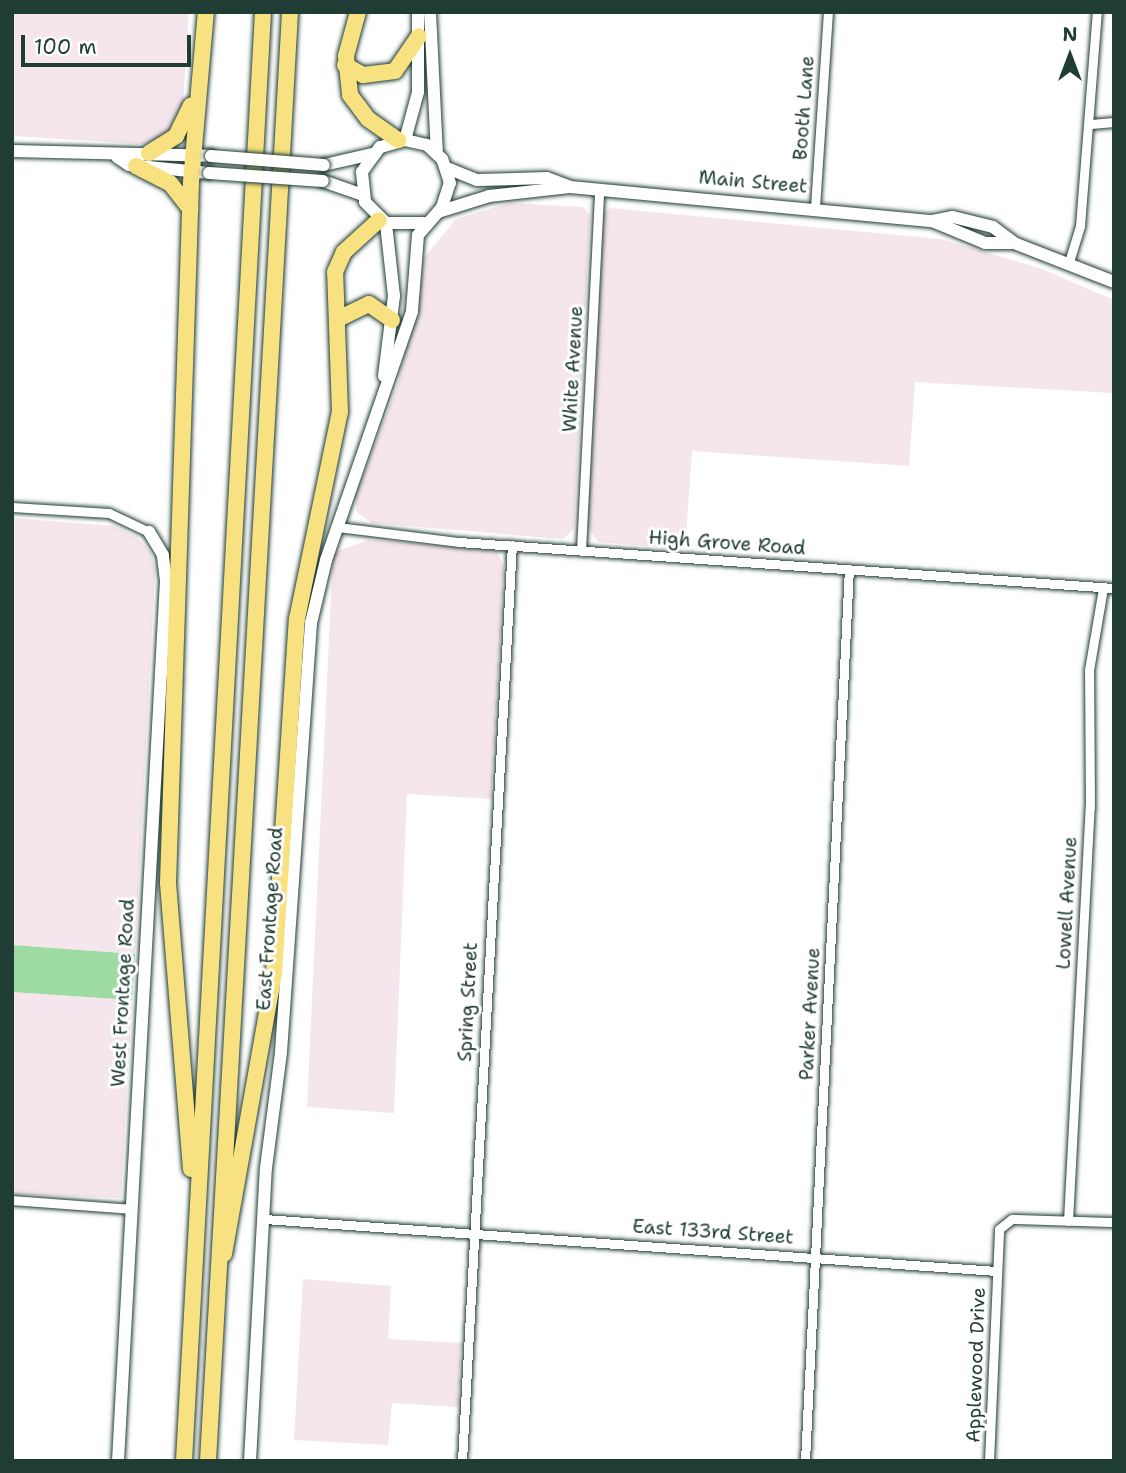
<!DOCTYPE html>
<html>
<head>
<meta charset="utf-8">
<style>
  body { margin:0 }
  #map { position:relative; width:1126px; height:1473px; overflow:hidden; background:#fff; font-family:"Shantell Sans",sans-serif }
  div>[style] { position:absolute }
  .built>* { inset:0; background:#f5e5ed }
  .green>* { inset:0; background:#9ddba2 }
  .roads { filter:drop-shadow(0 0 2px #1f3d34) drop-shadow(0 0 2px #1f3d34) }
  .street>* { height:9px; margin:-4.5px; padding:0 4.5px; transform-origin:4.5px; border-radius:4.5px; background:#fff }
  .secondary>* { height:12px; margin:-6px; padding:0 6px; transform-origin:6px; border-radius:6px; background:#fff }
  .highway>* { height:16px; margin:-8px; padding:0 8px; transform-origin:8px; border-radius:8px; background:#f8e181 }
  .bridges { filter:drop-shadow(0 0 2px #1f3d34) drop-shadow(0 0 2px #1f3d34) }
  .secondary-bridge>* { height:12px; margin:-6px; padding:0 6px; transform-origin:6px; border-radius:6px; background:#fff }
  span { translate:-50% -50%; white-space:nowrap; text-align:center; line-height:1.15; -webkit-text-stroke:6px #fff; paint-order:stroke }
  .street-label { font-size:19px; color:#1f3d34 }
  .frame { position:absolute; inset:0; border:14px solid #1f3d34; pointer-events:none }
  .north { position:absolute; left:1035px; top:21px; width:70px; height:70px; -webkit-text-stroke:5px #fff; paint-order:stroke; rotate:0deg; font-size:19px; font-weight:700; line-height:28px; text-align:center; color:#1f3d34 }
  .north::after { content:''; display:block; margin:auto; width:24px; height:32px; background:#1f3d34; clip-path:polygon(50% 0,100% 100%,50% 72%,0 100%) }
  .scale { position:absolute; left:21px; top:35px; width:170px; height:32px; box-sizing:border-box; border:4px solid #1f3d34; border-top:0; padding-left:9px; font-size:21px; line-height:24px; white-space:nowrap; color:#1f3d34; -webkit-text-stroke:5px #fff; paint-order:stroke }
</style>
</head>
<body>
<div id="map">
  <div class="built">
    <i style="clip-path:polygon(12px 12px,189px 12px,183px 103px,170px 133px,143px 144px,12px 136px)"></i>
    <i style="clip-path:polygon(509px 203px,583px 207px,590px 215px,574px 529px,563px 539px,372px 523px,357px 512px,355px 497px,398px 384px,424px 258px,456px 219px)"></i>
    <i style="clip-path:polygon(610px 208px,941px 239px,1042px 269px,1114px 300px,1114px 393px,915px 382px,909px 466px,692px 451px,685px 549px,598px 542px,586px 525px,603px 214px)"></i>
    <i style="clip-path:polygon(12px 518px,114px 526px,137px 537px,151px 553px,155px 571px,135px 954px,12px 945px)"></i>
    <i style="clip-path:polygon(368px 540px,496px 550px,504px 566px,491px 799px,407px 794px,394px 1113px,307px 1107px,333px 553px)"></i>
    <i style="clip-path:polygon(12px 992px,132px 1000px,121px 1198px,12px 1194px)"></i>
    <i style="clip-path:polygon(303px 1279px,391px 1286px,388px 1339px,461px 1343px,458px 1407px,392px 1403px,388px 1445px,294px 1440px)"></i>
  </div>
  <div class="green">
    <i style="clip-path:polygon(12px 945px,135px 954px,132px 1000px,12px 992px)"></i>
  </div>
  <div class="roads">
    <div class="street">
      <i style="left:1091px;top:124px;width:23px;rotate:-5deg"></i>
      <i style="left:815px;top:207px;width:195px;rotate:-86.2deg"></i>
      <i style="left:1069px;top:262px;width:38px;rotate:-73deg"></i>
      <i style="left:1080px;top:226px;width:215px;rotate:-85.5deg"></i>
      <i style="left:12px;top:507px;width:97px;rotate:3.5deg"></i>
      <i style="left:109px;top:513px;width:44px;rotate:25.4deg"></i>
      <i style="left:338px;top:527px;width:122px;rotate:7.1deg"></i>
      <i style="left:459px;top:542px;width:657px;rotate:4.02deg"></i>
      <i style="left:581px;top:550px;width:360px;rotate:-87.1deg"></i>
      <i style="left:12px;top:1200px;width:120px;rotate:4.3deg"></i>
      <i style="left:264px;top:1219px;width:735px;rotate:4.06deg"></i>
      <i style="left:1068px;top:1221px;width:415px;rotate:-87deg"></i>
      <i style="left:1090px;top:807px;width:137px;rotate:-90.4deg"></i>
      <i style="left:1089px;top:670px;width:83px;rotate:-80.3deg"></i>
      <i style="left:462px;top:1461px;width:917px;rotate:-86.88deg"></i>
      <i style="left:805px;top:1461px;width:893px;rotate:-87.18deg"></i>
      <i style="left:989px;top:1461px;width:232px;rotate:-87.5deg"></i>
      <i style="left:999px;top:1229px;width:16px;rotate:-38deg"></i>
      <i style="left:1012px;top:1219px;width:102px;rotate:1.7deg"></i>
    </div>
    <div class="secondary">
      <i style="left:430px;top:12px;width:141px;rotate:87.2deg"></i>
      <i style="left:405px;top:140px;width:50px;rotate:-74.8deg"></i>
      <i style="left:418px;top:92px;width:80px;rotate:-90deg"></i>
      <i style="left:12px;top:151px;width:199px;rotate:1.4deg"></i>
      <i style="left:117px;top:157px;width:14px;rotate:34deg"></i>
      <i style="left:129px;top:165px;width:80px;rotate:5.7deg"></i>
      <i style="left:324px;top:165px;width:49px;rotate:-12.9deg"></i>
      <i style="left:447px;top:168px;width:32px;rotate:22deg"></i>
      <i style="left:477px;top:180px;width:70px;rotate:-1.6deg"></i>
      <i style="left:547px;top:178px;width:25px;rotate:21deg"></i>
      <i style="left:570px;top:187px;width:364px;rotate:5.4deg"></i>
      <i style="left:932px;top:221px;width:21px;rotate:-11deg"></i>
      <i style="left:953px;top:217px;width:41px;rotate:14deg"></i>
      <i style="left:993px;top:227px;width:26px;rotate:37deg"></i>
      <i style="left:1014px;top:243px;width:107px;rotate:21.3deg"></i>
      <i style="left:323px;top:181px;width:42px;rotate:19.3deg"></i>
      <i style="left:438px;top:212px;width:53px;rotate:-17.4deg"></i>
      <i style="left:489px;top:196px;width:81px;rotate:-6.3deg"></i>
      <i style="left:932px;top:221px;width:57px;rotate:22.5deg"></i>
      <i style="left:985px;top:243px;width:29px"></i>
      <i style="left:384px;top:376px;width:81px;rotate:-82.9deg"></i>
      <i style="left:394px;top:296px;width:73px;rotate:-96.3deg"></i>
      <i style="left:118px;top:1461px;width:881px;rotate:-86.88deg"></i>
      <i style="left:166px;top:581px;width:26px;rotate:-97deg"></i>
      <i style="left:163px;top:555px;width:27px;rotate:-121deg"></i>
      <i style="left:250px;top:1461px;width:293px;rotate:-86.9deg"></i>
      <i style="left:266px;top:1168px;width:117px;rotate:-82.6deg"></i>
      <i style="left:281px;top:1052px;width:430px;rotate:-86deg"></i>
      <i style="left:311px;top:623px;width:65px;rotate:-76.6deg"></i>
      <i style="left:326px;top:560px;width:263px;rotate:-70.9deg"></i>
      <i style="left:412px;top:311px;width:76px;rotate:-85.5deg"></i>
      <i style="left:418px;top:235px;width:37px;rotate:-49deg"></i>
      <i style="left:442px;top:207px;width:25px;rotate:-72deg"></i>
      <i style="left:450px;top:183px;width:25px;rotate:-108deg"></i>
      <i style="left:442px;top:159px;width:21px;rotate:-137deg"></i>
      <i style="left:427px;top:145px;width:23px;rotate:-167deg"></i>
      <i style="left:405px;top:140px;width:26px;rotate:164deg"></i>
      <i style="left:380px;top:147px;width:31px;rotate:126deg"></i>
      <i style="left:362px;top:172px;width:30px;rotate:84deg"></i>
      <i style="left:365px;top:202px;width:30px;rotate:45deg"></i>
      <i style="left:386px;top:223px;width:39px"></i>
    </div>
    <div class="highway">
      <i style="left:358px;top:12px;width:46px;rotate:105.3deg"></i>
      <i style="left:346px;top:56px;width:39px;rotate:84deg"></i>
      <i style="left:350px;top:95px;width:30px;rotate:53deg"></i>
      <i style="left:368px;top:119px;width:37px;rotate:35deg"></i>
      <i style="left:345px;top:65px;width:21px;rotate:29deg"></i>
      <i style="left:363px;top:75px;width:32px;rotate:-7deg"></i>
      <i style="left:395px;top:71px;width:42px;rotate:-55.6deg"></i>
      <i style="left:149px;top:153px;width:32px;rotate:-32deg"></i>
      <i style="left:176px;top:136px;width:34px;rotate:-64deg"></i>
      <i style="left:136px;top:166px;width:38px;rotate:27deg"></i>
      <i style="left:170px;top:183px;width:33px;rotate:52deg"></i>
      <i style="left:338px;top:319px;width:34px;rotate:-26deg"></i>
      <i style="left:369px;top:304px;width:28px;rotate:35deg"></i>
      <i style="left:191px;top:1169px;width:287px;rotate:-94.6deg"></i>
      <i style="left:168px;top:883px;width:701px;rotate:-88.12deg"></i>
      <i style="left:191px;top:182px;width:171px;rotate:-85deg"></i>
      <i style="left:224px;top:1254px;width:286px;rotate:-79.9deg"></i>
      <i style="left:274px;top:972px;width:354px;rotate:-86.3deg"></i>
      <i style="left:297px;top:619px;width:211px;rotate:-78.3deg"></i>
      <i style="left:340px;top:412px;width:140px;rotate:-92deg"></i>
      <i style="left:335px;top:272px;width:22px;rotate:-66deg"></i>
      <i style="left:344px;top:252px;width:47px;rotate:-42.4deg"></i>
      <i style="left:184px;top:1461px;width:1451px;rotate:-86.88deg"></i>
      <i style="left:208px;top:1461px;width:1451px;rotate:-86.76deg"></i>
    </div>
  </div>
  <div class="bridges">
    <div class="secondary-bridge">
      <i style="left:211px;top:156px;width:113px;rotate:4.6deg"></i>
      <i style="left:209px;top:173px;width:114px;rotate:4deg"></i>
    </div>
  </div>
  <div class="street-label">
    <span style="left:804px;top:108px;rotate:-86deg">Booth Lane</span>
    <span style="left:753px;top:182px;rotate:5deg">Main Street</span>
    <span style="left:573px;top:369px;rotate:-87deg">White Avenue</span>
    <span style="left:727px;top:543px;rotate:4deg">High Grove Road</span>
    <span style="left:1067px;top:903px;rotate:-87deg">Lowell Avenue</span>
    <span style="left:270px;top:919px;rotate:-86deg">East Frontage Road</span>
    <span style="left:123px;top:993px;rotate:-87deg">West Frontage Road</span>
    <span style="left:468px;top:1002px;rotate:-87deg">Spring Street</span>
    <span style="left:810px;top:1014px;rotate:-87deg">Parker Avenue</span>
    <span style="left:713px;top:1232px;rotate:4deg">East 133rd Street</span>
    <span style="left:976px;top:1365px;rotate:-88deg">Applewood Drive</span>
  </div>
  <div class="frame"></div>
  <div class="north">N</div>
  <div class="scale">100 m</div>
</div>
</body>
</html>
